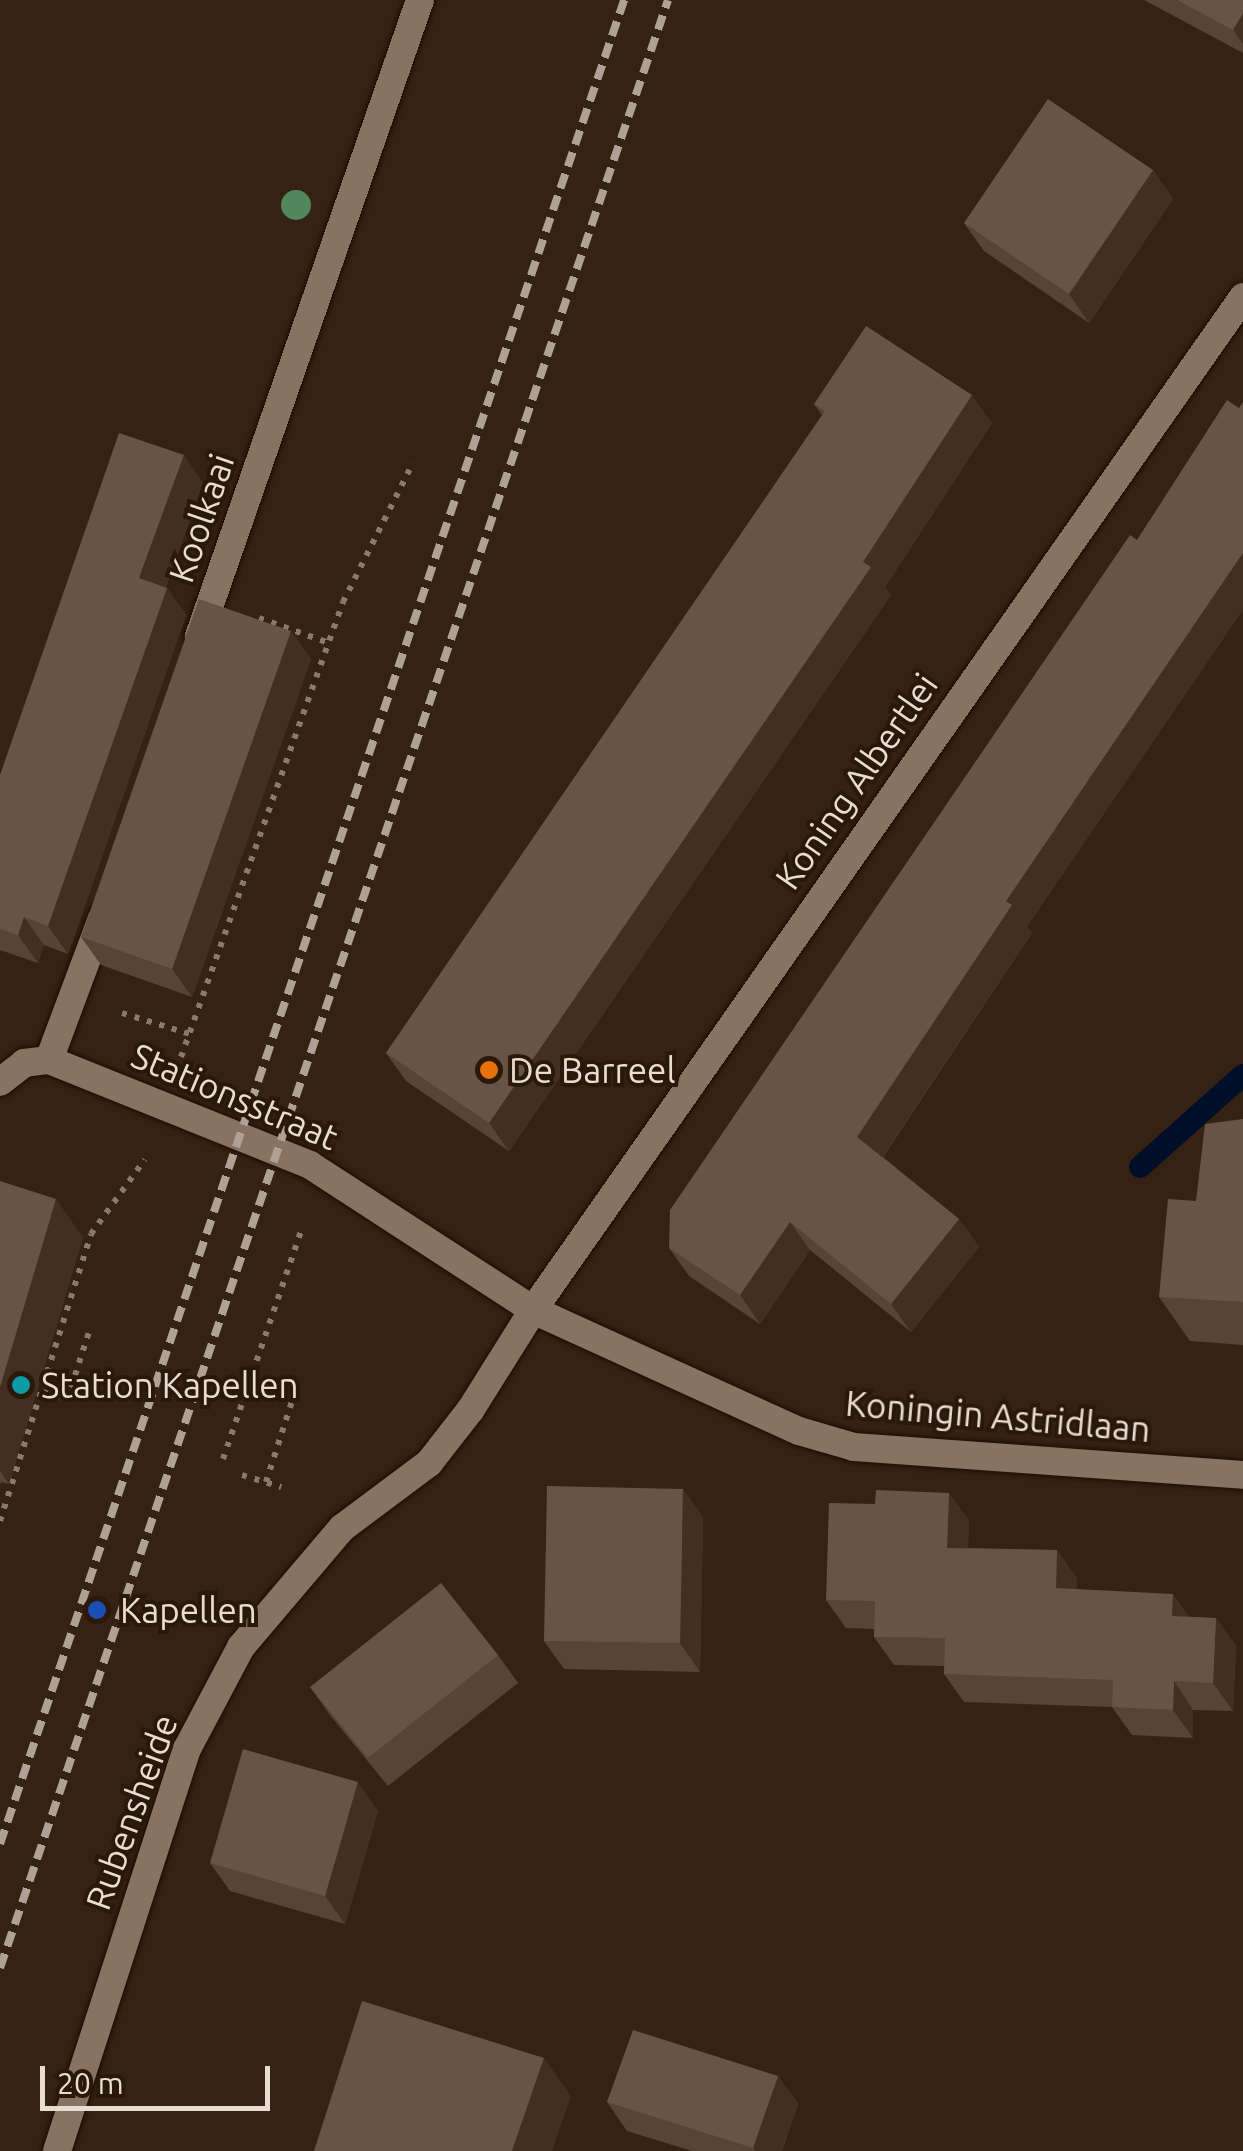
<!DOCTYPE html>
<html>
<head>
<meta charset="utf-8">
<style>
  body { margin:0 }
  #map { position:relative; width:1243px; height:2151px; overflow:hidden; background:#342213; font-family:Ubuntu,sans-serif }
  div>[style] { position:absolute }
  .stream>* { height:22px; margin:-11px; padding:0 11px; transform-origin:11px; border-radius:11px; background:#000e2a }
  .path>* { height:6px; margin-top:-3px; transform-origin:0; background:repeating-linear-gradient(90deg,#897a6d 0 5px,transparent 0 13px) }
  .roads { filter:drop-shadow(0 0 2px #1b0b01) drop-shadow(0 0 2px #1b0b01) }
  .minor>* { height:28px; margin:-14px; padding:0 14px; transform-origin:14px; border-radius:14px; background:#887261 }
  .tertiary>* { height:28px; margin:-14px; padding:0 14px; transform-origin:14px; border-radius:14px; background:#887261 }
  .rail>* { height:8px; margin-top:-4px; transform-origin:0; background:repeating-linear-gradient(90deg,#afa195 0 15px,transparent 0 23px) }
  .trees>* { width:30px; height:30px; margin:-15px; border-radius:50%; background:#52875e }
  .wall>* { inset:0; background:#564434 }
  .shaded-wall>* { inset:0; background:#422f20 }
  .building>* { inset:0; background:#665445 }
  .dots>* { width:28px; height:28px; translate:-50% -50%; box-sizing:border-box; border:5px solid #2a1809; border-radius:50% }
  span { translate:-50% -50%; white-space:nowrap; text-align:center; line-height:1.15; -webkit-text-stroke:8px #2a1809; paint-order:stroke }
  .street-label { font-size:35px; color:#e9ddd3 }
  .poi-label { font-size:35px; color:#e9ddd3 }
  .left { translate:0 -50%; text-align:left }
  .scale { position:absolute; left:40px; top:2066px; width:230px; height:45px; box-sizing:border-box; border:5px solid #e9ddd3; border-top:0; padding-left:12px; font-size:30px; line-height:35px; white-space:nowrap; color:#e9ddd3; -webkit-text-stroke:8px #2a1809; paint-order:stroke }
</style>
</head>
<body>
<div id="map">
  <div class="stream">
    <i style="left:1140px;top:1167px;width:138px;rotate:-41.8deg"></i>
  </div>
  <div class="path">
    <i style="left:259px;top:618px;width:74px;rotate:19.7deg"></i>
    <i style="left:122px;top:1013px;width:71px;rotate:17.2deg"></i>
    <i style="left:181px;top:1057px;width:483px;rotate:-70.4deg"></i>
    <i style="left:343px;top:602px;width:156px;rotate:-63.3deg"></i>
    <i style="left:43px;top:1392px;width:25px;rotate:18deg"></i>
    <i style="left:67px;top:1400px;width:71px;rotate:-72.1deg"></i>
    <i style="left:223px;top:1459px;width:247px;rotate:-71.1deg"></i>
    <i style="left:242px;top:1475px;width:41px;rotate:17.1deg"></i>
    <i style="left:266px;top:1482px;width:85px;rotate:-72.2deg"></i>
    <i style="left:0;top:1521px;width:301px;rotate:-72.4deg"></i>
    <i style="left:91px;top:1234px;width:92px;rotate:-54.2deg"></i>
  </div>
  <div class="roads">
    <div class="minor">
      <i style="left:199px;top:636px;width:673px;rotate:-70.84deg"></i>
      <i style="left:49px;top:1060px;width:152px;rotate:-69.5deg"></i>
      <i style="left:57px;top:2151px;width:422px;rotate:-72.1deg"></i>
      <i style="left:187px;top:1749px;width:115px;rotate:-62.1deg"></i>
      <i style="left:241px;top:1647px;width:156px;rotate:-49.7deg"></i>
      <i style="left:342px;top:1528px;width:109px;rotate:-36.8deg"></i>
      <i style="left:429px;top:1463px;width:68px;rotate:-52.1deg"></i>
      <i style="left:471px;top:1409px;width:117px;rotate:-57.9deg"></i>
      <i style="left:533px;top:1310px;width:1237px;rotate:-54.97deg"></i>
    </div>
    <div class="tertiary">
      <i style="left:0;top:1082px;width:31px;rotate:-38deg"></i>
      <i style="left:24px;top:1063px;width:25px;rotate:-7deg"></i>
      <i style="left:49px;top:1060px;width:281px;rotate:21.9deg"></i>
      <i style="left:310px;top:1165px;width:266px;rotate:33deg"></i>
      <i style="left:533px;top:1310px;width:292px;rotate:24.5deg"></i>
      <i style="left:799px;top:1431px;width:57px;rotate:16.2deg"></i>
      <i style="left:854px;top:1447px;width:390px;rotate:4.1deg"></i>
    </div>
  </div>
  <div class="rail">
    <i style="left:0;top:1844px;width:1947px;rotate:-71.3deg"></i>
    <i style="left:0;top:1968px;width:2078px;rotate:-71.25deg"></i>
  </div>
  <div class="trees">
    <i style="left:296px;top:205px"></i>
  </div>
  <div class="wall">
    <i style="clip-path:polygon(1144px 0,1243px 0,1243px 53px)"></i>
    <i style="clip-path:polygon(1153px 170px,1173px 199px,1089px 323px,984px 251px,964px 223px)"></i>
    <i style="clip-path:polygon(814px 404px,992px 423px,885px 587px,891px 595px,509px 1151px,406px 1081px,386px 1053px,822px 415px)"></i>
    <i style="clip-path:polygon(1239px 408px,1027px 927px,1032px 933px,883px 1157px,959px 1219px,979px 1247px,911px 1332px,810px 1250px,760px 1324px,689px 1276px,669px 1248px,1137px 540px)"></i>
    <i style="clip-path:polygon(203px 483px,166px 587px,186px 615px,68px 954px,44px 945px,38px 963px,0 950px,0 775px)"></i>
    <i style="clip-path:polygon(291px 631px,311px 659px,192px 997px,101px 965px,81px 937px)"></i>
    <i style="clip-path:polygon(1243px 1119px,1243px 1345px,1190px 1341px,1159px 1297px,1196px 1201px)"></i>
    <i style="clip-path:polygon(0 1181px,83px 1237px,9px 1484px,1px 1482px,0 1485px)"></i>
    <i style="clip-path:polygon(949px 1493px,969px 1521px,968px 1548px,1057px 1550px,1077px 1579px,1076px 1589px,1189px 1617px,1216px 1618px,1236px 1646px,1233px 1711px,1193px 1710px,1193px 1738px,1132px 1735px,1112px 1707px,964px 1702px,944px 1674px,944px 1666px,894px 1665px,874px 1637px,874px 1629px,846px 1628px,826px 1600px)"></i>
    <i style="clip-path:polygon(703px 1517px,700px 1672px,564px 1669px,544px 1641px)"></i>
    <i style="clip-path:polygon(498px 1655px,518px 1683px,388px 1786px,330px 1715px,310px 1687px)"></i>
    <i style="clip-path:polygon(378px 1811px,345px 1924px,230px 1891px,210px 1863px)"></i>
    <i style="clip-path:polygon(778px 2076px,798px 2104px,782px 2151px,692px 2151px,627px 2131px,607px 2102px)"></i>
  </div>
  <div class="shaded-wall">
    <i style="clip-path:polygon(1243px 13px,1243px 44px,1233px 30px)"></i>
    <i style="clip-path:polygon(1153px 170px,1173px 199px,1089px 323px,1069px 294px)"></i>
    <i style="clip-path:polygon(972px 395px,992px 423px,885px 587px,891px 595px,509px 1151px,489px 1123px)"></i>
    <i style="clip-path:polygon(184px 455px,203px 483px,159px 606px,139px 578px)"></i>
    <i style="clip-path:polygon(1243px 553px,1243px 610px,1027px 927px,1032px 933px,877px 1165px,857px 1137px,1006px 901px)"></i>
    <i style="clip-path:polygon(167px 588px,186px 615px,68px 954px,48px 926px)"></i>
    <i style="clip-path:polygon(291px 631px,311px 659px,192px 997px,172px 969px)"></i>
    <i style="clip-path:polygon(24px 917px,44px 945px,38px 963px,18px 935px)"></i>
    <i style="clip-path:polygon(56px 1199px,83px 1237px,9px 1484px,0 1471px,0 1387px)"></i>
    <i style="clip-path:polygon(959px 1219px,979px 1247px,911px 1332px,891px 1304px)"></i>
    <i style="clip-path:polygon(790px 1222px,810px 1250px,760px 1324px,740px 1295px)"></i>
    <i style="clip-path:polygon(683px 1489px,703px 1517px,700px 1672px,680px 1643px)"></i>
    <i style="clip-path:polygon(949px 1493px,969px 1521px,967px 1576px,947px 1548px)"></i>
    <i style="clip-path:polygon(1057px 1550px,1077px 1579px,1076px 1617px,1056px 1588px)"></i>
    <i style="clip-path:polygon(1173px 1594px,1193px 1622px,1172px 1616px)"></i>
    <i style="clip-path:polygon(1216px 1618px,1236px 1646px,1233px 1711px,1213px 1683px)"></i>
    <i style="clip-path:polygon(1174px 1681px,1193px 1710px,1193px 1738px,1173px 1710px)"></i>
    <i style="clip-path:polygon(358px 1782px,378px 1811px,345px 1924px,325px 1896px)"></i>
    <i style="clip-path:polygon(544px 2058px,571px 2096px,552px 2151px,512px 2151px)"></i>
    <i style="clip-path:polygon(778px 2076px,798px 2104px,782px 2151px,755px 2151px,753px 2148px)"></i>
  </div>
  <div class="building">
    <i style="clip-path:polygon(1177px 0,1243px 0,1243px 13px,1233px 30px)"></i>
    <i style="clip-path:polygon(1048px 99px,1153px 170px,1069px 294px,964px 223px)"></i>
    <i style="clip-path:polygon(866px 326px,972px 395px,863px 562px,871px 567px,489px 1123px,386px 1053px,825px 411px,814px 404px)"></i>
    <i style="clip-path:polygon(1227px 400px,1239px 408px,1243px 402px,1243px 553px,1006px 901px,1012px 905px,857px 1137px,959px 1219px,891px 1304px,790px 1222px,740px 1295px,669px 1248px,670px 1210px,1130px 535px,1137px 540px)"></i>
    <i style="clip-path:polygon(119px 433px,184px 455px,139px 578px,167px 588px,48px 926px,24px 917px,18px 935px,0 929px,0 775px)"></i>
    <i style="clip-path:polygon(199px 599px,291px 631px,172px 969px,81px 937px)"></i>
    <i style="clip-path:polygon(1243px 1119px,1243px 1302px,1159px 1297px,1168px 1199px,1196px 1201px,1205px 1124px)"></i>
    <i style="clip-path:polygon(0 1181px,56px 1199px,0 1387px)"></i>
    <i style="clip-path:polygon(547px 1486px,683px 1489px,680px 1643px,544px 1641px)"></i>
    <i style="clip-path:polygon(876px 1490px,949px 1493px,947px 1548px,1057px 1550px,1056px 1588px,1173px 1594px,1172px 1616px,1216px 1618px,1213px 1683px,1174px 1681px,1173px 1710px,1112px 1707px,1113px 1680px,944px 1674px,945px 1638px,874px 1637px,875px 1601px,826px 1600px,829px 1503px,875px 1504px)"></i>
    <i style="clip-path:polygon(441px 1583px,498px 1655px,368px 1758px,310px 1687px)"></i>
    <i style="clip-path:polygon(243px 1749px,358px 1782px,325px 1896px,210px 1863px)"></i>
    <i style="clip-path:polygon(362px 2001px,544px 2058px,512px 2151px,314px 2151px)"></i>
    <i style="clip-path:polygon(633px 2030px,778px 2076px,753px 2148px,607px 2102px)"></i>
  </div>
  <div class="dots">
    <i style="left:489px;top:1070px;background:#e8710a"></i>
    <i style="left:21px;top:1385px;background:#0f9aa8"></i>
    <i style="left:97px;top:1610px;background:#1a4fb4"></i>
  </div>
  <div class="street-label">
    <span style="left:201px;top:518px;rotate:-71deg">Koolkaai</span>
    <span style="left:856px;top:781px;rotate:-55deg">Koning Albertlei</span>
    <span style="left:235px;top:1096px;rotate:23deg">Stationsstraat</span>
    <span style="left:998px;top:1416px;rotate:5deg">Koningin Astridlaan</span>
    <span style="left:131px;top:1812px;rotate:-70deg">Rubensheide</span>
  </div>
  <div class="poi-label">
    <span class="left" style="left:509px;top:1070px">De Barreel</span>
    <span class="left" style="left:41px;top:1385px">Station Kapellen</span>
    <span class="left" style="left:120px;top:1610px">Kapellen</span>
  </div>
  <div class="scale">20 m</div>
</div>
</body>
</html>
